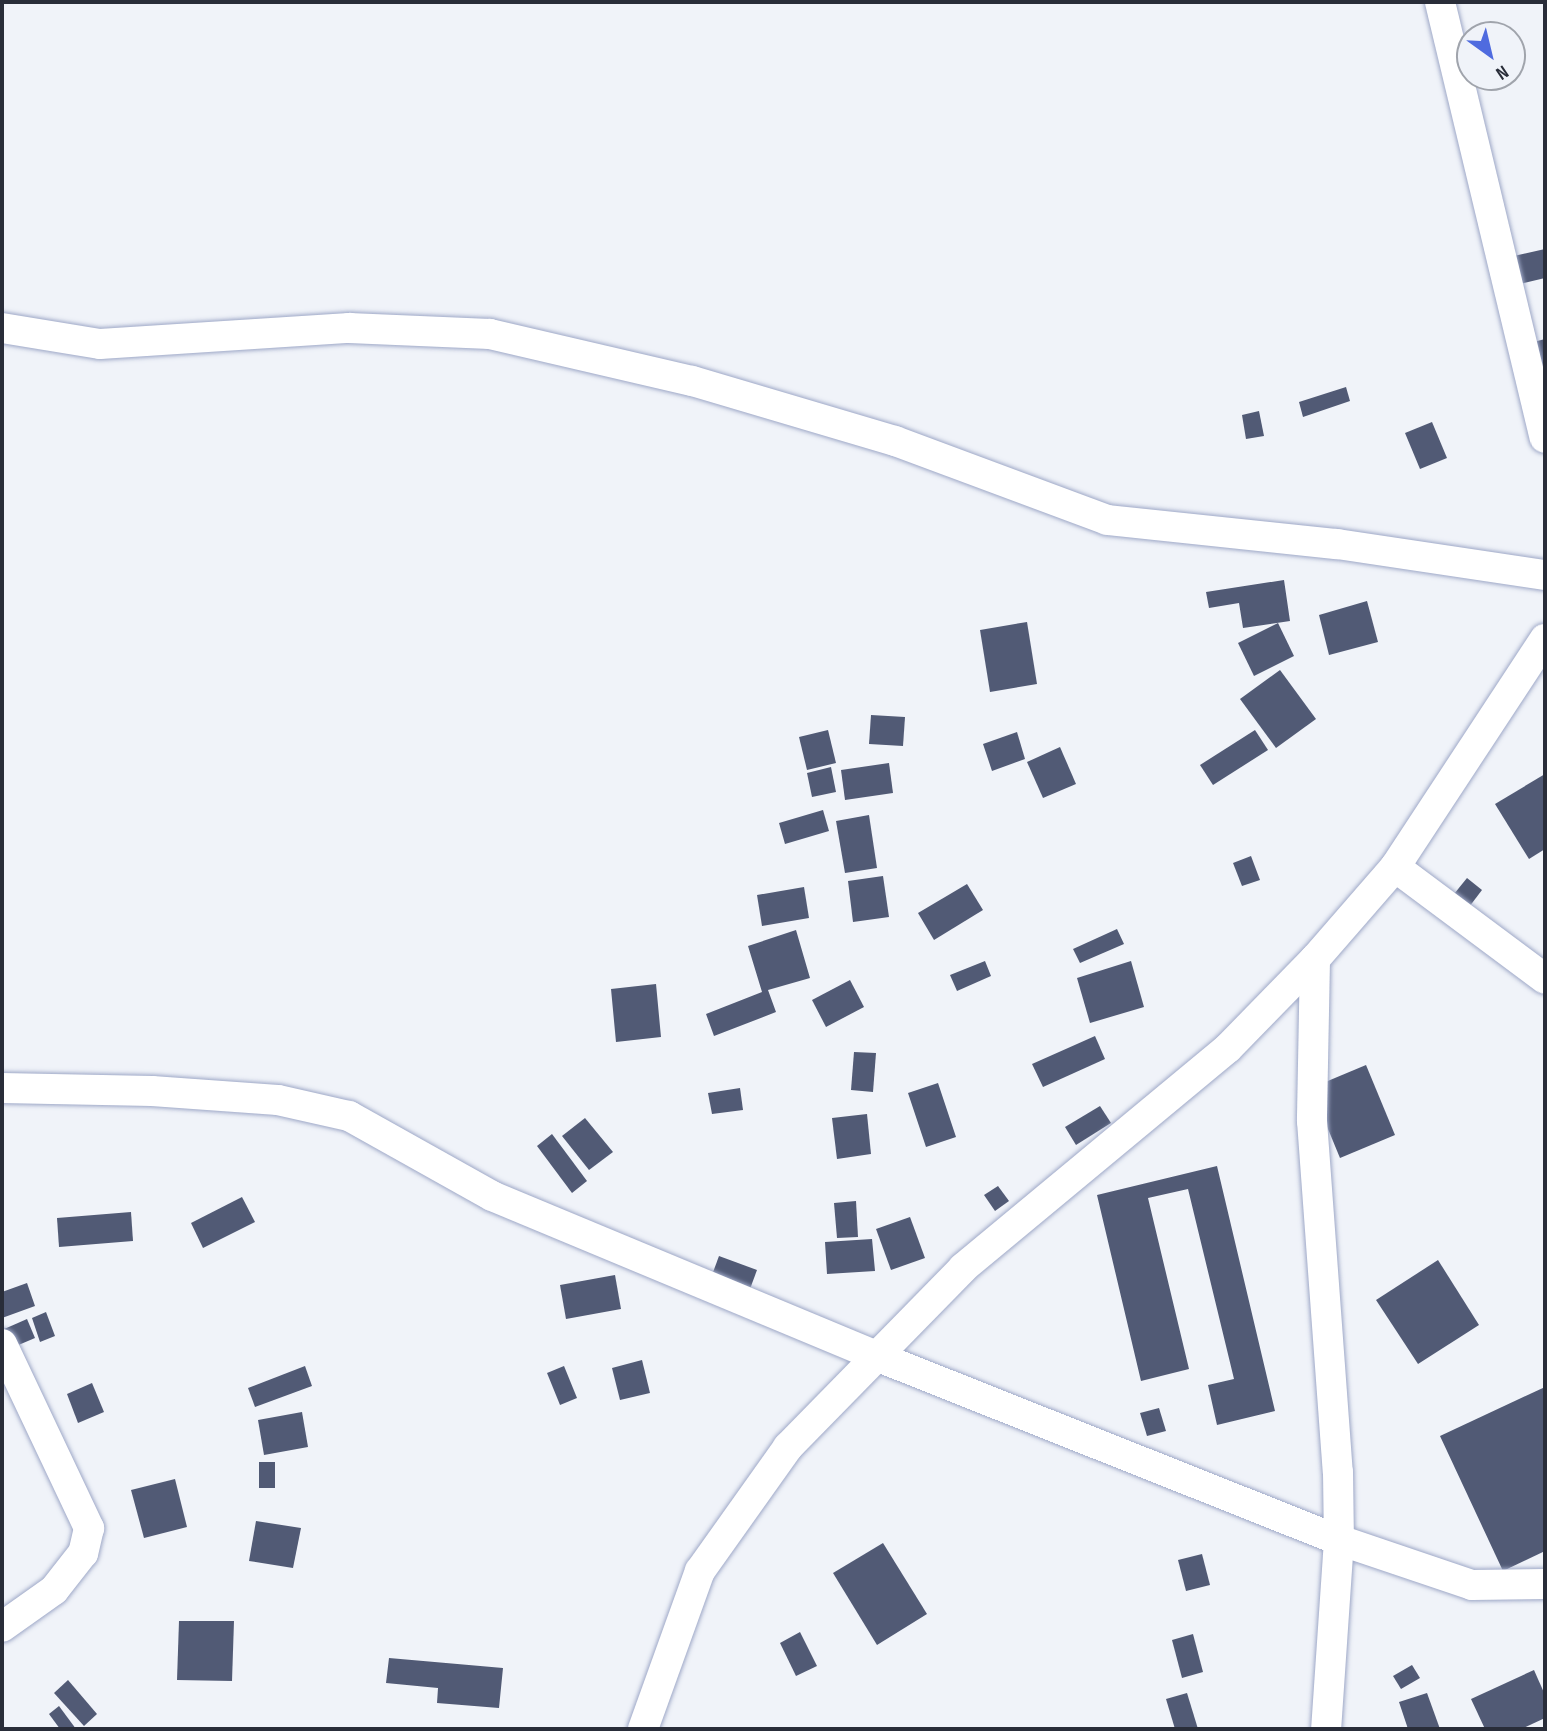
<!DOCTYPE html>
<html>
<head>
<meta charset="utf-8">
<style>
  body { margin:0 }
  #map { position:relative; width:1547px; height:1731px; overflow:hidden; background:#f0f3f9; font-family:"Sofia Sans Condensed",sans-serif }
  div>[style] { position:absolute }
  .building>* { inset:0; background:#515a75 }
  .roads { filter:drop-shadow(0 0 2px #9ea8c7) drop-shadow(0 0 2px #9ea8c7) }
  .minor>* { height:30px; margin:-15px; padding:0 15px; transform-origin:15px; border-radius:15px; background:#fff }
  span { translate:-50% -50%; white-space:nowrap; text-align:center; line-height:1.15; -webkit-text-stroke:7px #f0f3f9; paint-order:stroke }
  .frame { position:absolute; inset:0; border:4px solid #292d39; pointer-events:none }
  .north { position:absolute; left:1456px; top:21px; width:70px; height:70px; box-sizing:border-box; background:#f0f3f9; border:2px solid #a0a4ac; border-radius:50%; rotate:146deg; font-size:19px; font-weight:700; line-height:28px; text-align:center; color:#292d39 }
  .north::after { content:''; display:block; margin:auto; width:24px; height:32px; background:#4f6bdf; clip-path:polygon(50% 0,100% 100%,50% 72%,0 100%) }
</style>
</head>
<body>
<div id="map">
  <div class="building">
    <i style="clip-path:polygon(1545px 249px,1545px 278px,1511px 286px,1505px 258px)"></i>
    <i style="clip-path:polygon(1545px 339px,1545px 396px,1522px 345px)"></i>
    <i style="clip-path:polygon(1346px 387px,1350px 401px,1303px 417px,1299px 402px)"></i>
    <i style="clip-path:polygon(1259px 411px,1264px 436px,1246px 439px,1242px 415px)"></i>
    <i style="clip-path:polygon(1432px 422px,1447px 458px,1420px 469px,1405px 433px)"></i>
    <i style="clip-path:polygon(1284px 580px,1290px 621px,1243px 628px,1239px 603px,1209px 608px,1206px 592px)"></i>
    <i style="clip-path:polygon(1367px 601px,1378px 642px,1329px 655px,1319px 615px)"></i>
    <i style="clip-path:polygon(1027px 622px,1037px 684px,990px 692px,980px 630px)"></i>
    <i style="clip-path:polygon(1278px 623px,1294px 656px,1254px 676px,1238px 643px)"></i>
    <i style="clip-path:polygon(1280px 670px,1316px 719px,1276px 748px,1240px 699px)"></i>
    <i style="clip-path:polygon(871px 715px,905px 717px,903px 746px,869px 744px)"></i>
    <i style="clip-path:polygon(828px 730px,836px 763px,807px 770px,799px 737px)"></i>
    <i style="clip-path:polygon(1255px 730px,1268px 750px,1213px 785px,1200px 765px)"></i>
    <i style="clip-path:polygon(1017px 732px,1025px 759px,992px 771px,983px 744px)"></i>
    <i style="clip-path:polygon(1060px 747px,1076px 784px,1043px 798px,1027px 762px)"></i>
    <i style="clip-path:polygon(889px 763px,893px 793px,845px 800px,841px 770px)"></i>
    <i style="clip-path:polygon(831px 767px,836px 792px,812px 797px,807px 773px)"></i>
    <i style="clip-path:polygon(1545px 774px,1545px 849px,1529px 859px,1495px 804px)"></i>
    <i style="clip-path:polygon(823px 810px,829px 831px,785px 844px,779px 823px)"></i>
    <i style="clip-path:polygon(869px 815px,877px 868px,845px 873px,836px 821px)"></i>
    <i style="clip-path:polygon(1251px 856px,1260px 880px,1242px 886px,1233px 863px)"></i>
    <i style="clip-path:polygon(883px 876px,889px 917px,853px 922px,848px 881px)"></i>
    <i style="clip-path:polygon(1467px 878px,1482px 890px,1466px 911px,1450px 899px)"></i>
    <i style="clip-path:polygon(967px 884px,983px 910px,934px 940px,918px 913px)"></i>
    <i style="clip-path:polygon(804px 887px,809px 918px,762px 926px,757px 895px)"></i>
    <i style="clip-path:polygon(1117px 929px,1124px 944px,1080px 963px,1073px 949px)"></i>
    <i style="clip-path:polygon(796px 930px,810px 978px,768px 990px,776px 1012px,714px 1036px,706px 1014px,762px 992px,748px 946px)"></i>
    <i style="clip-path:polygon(985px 961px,991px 976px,957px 991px,950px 975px)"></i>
    <i style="clip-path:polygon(1131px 961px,1144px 1007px,1090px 1023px,1077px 978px)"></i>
    <i style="clip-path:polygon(850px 980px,864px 1007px,826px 1027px,812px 1000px)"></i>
    <i style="clip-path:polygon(656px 984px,661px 1037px,616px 1042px,611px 989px)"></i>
    <i style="clip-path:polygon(1095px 1036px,1105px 1059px,1043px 1087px,1032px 1064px)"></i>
    <i style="clip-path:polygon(854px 1052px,876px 1053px,873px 1092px,851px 1090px)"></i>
    <i style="clip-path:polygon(1366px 1065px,1395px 1135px,1340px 1158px,1311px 1088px)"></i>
    <i style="clip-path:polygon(938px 1083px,956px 1137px,926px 1147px,908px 1093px)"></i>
    <i style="clip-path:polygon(740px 1088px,743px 1110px,712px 1114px,708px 1093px)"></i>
    <i style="clip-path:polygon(1100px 1106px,1111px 1123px,1076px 1145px,1065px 1127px)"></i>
    <i style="clip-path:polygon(867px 1114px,871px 1154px,837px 1159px,832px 1118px)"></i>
    <i style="clip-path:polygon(585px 1118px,613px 1152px,589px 1170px,562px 1136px)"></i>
    <i style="clip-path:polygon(552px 1134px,587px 1181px,572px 1193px,537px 1146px)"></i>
    <i style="clip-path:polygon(1217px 1166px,1275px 1411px,1217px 1425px,1208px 1385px,1234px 1379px,1188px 1189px,1148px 1198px,1189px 1369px,1141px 1381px,1097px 1195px)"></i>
    <i style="clip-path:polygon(998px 1186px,1009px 1201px,995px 1211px,984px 1195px)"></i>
    <i style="clip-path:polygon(242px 1197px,255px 1222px,203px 1248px,191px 1223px)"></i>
    <i style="clip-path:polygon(856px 1201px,858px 1237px,837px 1238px,834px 1203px)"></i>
    <i style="clip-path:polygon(131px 1212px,133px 1241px,59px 1247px,57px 1218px)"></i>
    <i style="clip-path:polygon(910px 1217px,925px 1258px,891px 1270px,876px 1229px)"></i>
    <i style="clip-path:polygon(872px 1239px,875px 1271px,827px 1274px,825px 1242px)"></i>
    <i style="clip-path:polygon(719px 1256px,757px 1270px,750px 1289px,712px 1275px)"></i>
    <i style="clip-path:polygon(1438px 1260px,1479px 1325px,1418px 1364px,1376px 1300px)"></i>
    <i style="clip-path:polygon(615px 1275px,621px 1309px,566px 1319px,560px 1285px)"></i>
    <i style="clip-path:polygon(27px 1283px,35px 1306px,2px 1318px,2px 1292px)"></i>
    <i style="clip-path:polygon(46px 1312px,55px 1336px,40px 1342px,32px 1318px)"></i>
    <i style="clip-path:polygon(27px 1319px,35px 1338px,2px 1352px,2px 1330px)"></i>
    <i style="clip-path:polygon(642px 1360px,650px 1393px,620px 1400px,612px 1368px)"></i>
    <i style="clip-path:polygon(305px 1366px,312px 1386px,255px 1407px,248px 1388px)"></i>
    <i style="clip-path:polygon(564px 1366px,577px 1398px,560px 1405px,547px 1373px)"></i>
    <i style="clip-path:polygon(92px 1383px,104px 1412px,78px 1423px,67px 1394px)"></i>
    <i style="clip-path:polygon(1545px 1387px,1545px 1551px,1503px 1571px,1440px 1436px)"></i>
    <i style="clip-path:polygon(1159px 1408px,1166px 1431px,1147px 1436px,1140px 1413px)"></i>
    <i style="clip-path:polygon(302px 1412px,308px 1447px,264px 1455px,258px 1420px)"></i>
    <i style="clip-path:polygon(259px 1462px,275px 1462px,275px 1488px,259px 1488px)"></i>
    <i style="clip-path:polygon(175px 1479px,187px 1527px,144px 1538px,131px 1490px)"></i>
    <i style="clip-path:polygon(256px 1521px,301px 1528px,293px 1568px,249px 1561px)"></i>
    <i style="clip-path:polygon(883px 1543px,927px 1614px,877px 1645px,833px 1573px)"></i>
    <i style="clip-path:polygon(1202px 1554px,1210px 1585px,1186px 1591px,1178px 1560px)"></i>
    <i style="clip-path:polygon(179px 1621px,234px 1621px,232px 1681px,177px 1680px)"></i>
    <i style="clip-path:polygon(800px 1632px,817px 1666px,796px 1676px,780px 1643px)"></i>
    <i style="clip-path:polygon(1193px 1634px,1203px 1672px,1182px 1678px,1172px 1640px)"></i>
    <i style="clip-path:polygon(389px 1658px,503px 1668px,499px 1708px,437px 1703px,438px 1688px,386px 1683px)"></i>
    <i style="clip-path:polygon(1412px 1665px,1420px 1678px,1401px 1689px,1393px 1676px)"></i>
    <i style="clip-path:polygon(1534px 1670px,1545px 1695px,1545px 1718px,1521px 1729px,1485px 1729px,1471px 1699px)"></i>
    <i style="clip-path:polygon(68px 1680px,97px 1714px,84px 1726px,54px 1693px)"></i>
    <i style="clip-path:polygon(1187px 1693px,1198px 1729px,1175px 1729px,1166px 1699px)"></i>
    <i style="clip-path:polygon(1427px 1693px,1440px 1729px,1408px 1729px,1399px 1702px)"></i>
    <i style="clip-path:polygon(59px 1706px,76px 1729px,60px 1729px,49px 1714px)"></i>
  </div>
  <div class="roads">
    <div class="minor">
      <i style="left:1440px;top:2px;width:448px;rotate:76.5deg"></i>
      <i style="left:2px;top:328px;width:99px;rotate:9.3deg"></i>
      <i style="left:100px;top:344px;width:250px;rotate:-3.7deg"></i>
      <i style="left:349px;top:328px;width:141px;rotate:2.4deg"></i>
      <i style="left:490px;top:334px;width:207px;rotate:13.1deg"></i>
      <i style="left:692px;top:381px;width:212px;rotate:16.5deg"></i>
      <i style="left:895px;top:441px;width:226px;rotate:20.4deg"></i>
      <i style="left:1107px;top:520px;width:231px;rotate:6deg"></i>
      <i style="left:1337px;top:544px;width:210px;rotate:8.5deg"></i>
      <i style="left:1395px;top:867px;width:187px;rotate:36.7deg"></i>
      <i style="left:1315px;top:959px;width:162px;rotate:91.1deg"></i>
      <i style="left:1312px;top:1121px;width:352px;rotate:85.8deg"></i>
      <i style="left:1338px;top:1472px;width:68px;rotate:89.2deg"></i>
      <i style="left:1339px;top:1540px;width:189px;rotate:93.9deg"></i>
      <i style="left:2px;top:1088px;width:150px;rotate:1.1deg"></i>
      <i style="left:152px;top:1091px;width:126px;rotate:4.1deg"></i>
      <i style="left:278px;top:1100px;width:73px;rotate:12.7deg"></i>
      <i style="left:349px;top:1116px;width:164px;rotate:29.2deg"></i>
      <i style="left:492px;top:1196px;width:416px;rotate:22.6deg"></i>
      <i style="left:876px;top:1356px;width:498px;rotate:21.7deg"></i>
      <i style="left:1339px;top:1540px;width:140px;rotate:18.7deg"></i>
      <i style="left:1472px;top:1585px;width:73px;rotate:-0.8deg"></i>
      <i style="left:2px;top:1344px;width:204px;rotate:64.7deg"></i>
      <i style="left:89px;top:1528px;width:26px;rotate:103deg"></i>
      <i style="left:83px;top:1553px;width:47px;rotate:128.1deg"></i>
      <i style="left:54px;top:1590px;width:64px;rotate:144.6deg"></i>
      <i style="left:643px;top:1729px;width:168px;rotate:-70.2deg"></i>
      <i style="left:700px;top:1571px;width:152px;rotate:-54.6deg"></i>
      <i style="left:788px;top:1447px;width:250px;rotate:-45.6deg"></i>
      <i style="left:963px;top:1268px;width:344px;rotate:-39.7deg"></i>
      <i style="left:1228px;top:1048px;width:124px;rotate:-45.7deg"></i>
      <i style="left:1315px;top:959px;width:122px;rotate:-49deg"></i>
      <i style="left:1395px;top:867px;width:273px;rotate:-56.7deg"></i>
    </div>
  </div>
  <div class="frame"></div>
  <div class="north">N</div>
</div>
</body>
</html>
